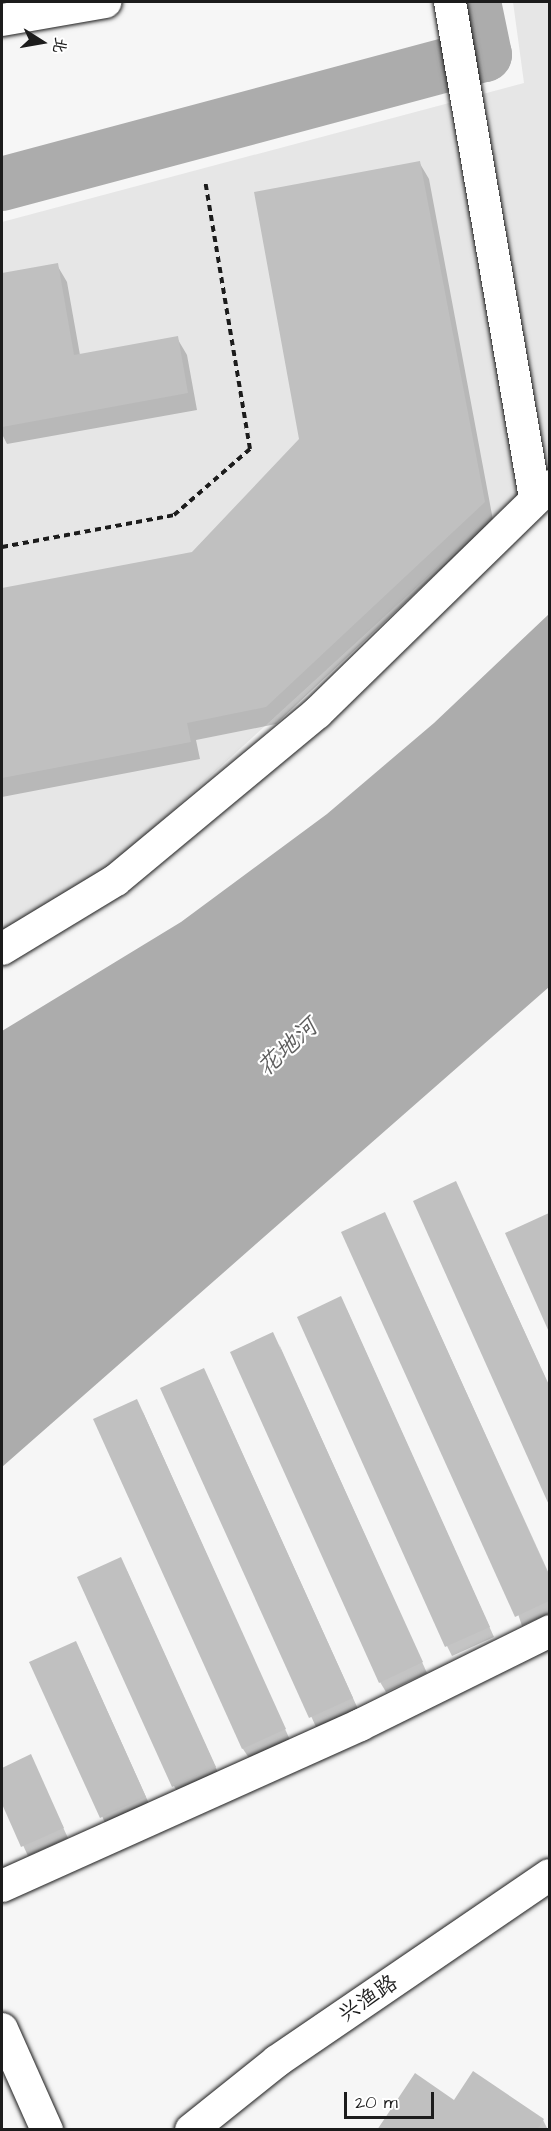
<!DOCTYPE html>
<html>
<head>
<meta charset="utf-8">
<style>
  body { margin:0 }
  #map { position:relative; width:551px; height:2131px; overflow:hidden; background:#f6f6f6; font-family:"Architects Daughter","LXGW WenKai TC",sans-serif }
  div>[style] { position:absolute }
  .built>* { inset:0; background:#e6e6e6 }
  .water>* { inset:0; background:#acacac }
  .shadow>* { inset:0; background:#0003 }
  .river>* { height:54px; margin:-27px; padding:0 27px; transform-origin:27px; border-radius:27px; background:#acacac }
  .building>* { inset:0; background:#c0c0c0 }
  .path>* { height:4px; margin-top:-2px; transform-origin:0; background:repeating-linear-gradient(90deg,#1c1c1c 0 6px,transparent 0 10.5px) }
  .roads { filter:drop-shadow(0 0 2px #1c1c1c) drop-shadow(0 0 2px #1c1c1c) }
  .minor>* { height:32px; margin:-16px; padding:0 16px; transform-origin:16px; border-radius:16px; background:#fff }
  span { translate:-50% -50%; white-space:nowrap; text-align:center; line-height:1.15; -webkit-text-stroke:4.5px #fff; paint-order:stroke }
  .street-label { font-size:22px; color:#1c1c1c }
  .water-label { font-size:24px; color:#5d5d5d; font-style:italic }
  .frame { position:absolute; inset:0; border:3px solid #1c1c1c; pointer-events:none }
  .north { position:absolute; left:12px; top:12px; width:60px; height:60px; -webkit-text-stroke:4px #fff; paint-order:stroke; rotate:101deg; font-size:16px; font-weight:700; line-height:24px; text-align:center; color:#1c1c1c }
  .north::after { content:''; display:block; margin:auto; width:21px; height:27px; background:#1c1c1c; clip-path:polygon(50% 0,100% 100%,50% 72%,0 100%) }
  .scale { position:absolute; left:344px; top:2092px; width:90px; height:27px; box-sizing:border-box; border:3px solid #1c1c1c; border-top:0; padding-left:8px; font-size:18px; line-height:21px; white-space:nowrap; color:#1c1c1c; -webkit-text-stroke:4px #fff; paint-order:stroke }
</style>
</head>
<body>
<div id="map">
  <div class="built">
    <i style="clip-path:polygon(513px 2px,549px 2px,549px 466px,100px 877px,2px 933px,2px 222px,524px 83px)"></i>
  </div>
  <div class="water">
    <i style="clip-path:polygon(549px 614px,549px 987px,2px 1467px,2px 1031px,181px 922px,327px 814px,434px 723px)"></i>
  </div>
  <div class="shadow">
    <i style="clip-path:polygon(419px 162px,429px 179px,493px 520px,276px 724px,196px 740px,200px 759px,2px 797px,2px 590px,192px 553px,301px 439px)"></i>
    <i style="clip-path:polygon(57px 265px,67px 282px,80px 355px,177px 338px,187px 355px,197px 410px,7px 444px,2px 434px,2px 275px)"></i>
    <i style="clip-path:polygon(456px 1183px,550px 1387px,550px 1501px,415px 1202px)"></i>
    <i style="clip-path:polygon(385px 1214px,550px 1576px,550px 1613px,522px 1626px)"></i>
    <i style="clip-path:polygon(550px 1216px,550px 1328px,507px 1234px)"></i>
    <i style="clip-path:polygon(346px 1308px,494px 1637px,452px 1656px,447px 1646px)"></i>
    <i style="clip-path:polygon(279px 1344px,427px 1673px,386px 1692px,380px 1682px)"></i>
    <i style="clip-path:polygon(209px 1380px,358px 1709px,316px 1727px,162px 1389px)"></i>
    <i style="clip-path:polygon(142px 1410px,290px 1740px,249px 1758px,243px 1749px)"></i>
    <i style="clip-path:polygon(126px 1569px,220px 1777px,179px 1796px,174px 1786px)"></i>
    <i style="clip-path:polygon(81px 1653px,151px 1808px,107px 1827px,31px 1663px)"></i>
    <i style="clip-path:polygon(30px 1756px,68px 1838px,28px 1856px,2px 1800px,2px 1769px)"></i>
    <i style="clip-path:polygon(455px 2102px,543px 2120px,548px 2130px,379px 2130px)"></i>
  </div>
  <div class="river">
    <i style="left:2px;top:184px;width:500px;rotate:-15deg"></i>
    <i style="left:485px;top:55px;width:54px;rotate:-101.7deg"></i>
  </div>
  <div class="building">
    <i style="clip-path:polygon(420px 161px,485px 502px,266px 707px,187px 723px,191px 742px,2px 778px,2px 588px,192px 552px,299px 439px,254px 192px)"></i>
    <i style="clip-path:polygon(58px 263px,74px 355px,178px 336px,188px 393px,2px 427px,2px 273px)"></i>
    <i style="clip-path:polygon(456px 1181px,549px 1386px,549px 1505px,413px 1201px)"></i>
    <i style="clip-path:polygon(385px 1212px,549px 1576px,549px 1601px,515px 1617px,341px 1232px)"></i>
    <i style="clip-path:polygon(549px 1213px,549px 1332px,505px 1233px)"></i>
    <i style="clip-path:polygon(341px 1296px,490px 1627px,445px 1647px,297px 1317px)"></i>
    <i style="clip-path:polygon(273px 1332px,423px 1662px,379px 1683px,230px 1352px)"></i>
    <i style="clip-path:polygon(204px 1368px,353px 1698px,309px 1718px,160px 1388px)"></i>
    <i style="clip-path:polygon(137px 1399px,286px 1729px,242px 1749px,93px 1419px)"></i>
    <i style="clip-path:polygon(121px 1557px,216px 1767px,172px 1787px,77px 1577px)"></i>
    <i style="clip-path:polygon(76px 1641px,146px 1797px,100px 1818px,29px 1662px)"></i>
    <i style="clip-path:polygon(31px 1754px,64px 1828px,21px 1847px,2px 1804px,2px 1768px)"></i>
    <i style="clip-path:polygon(473px 2071px,544px 2119px,537px 2130px,377px 2130px,415px 2073px,454px 2100px)"></i>
  </div>
  <div class="path">
    <i style="left:2px;top:547px;width:175px;rotate:-10.5deg"></i>
    <i style="left:174px;top:515px;width:101px;rotate:-41deg"></i>
    <i style="left:250px;top:449px;width:272px;rotate:-99.5deg"></i>
  </div>
  <div class="roads">
    <div class="minor">
      <i style="left:450px;top:2px;width:503px;rotate:80.28deg"></i>
      <i style="left:2px;top:20px;width:105px;rotate:-9.9deg"></i>
      <i style="left:2px;top:949px;width:133px;rotate:-31.2deg"></i>
      <i style="left:116px;top:880px;width:261px;rotate:-39.7deg"></i>
      <i style="left:317px;top:713px;width:325px;rotate:-44.3deg"></i>
      <i style="left:2px;top:1886px;width:393px;rotate:-24.2deg"></i>
      <i style="left:360px;top:1725px;width:212px;rotate:-26.3deg"></i>
      <i style="left:2px;top:2029px;width:111px;rotate:66deg"></i>
      <i style="left:191px;top:2130px;width:110px;rotate:-38.7deg"></i>
      <i style="left:277px;top:2061px;width:330px;rotate:-34.3deg"></i>
    </div>
  </div>
  <div class="street-label">
    <span style="left:368px;top:1999px;rotate:-34deg">兴渔路</span>
  </div>
  <div class="water-label">
    <span style="left:288px;top:1048px;rotate:-42deg">花地河</span>
  </div>
  <div class="frame"></div>
  <div class="north">北</div>
  <div class="scale">20 m</div>
</div>
</body>
</html>
